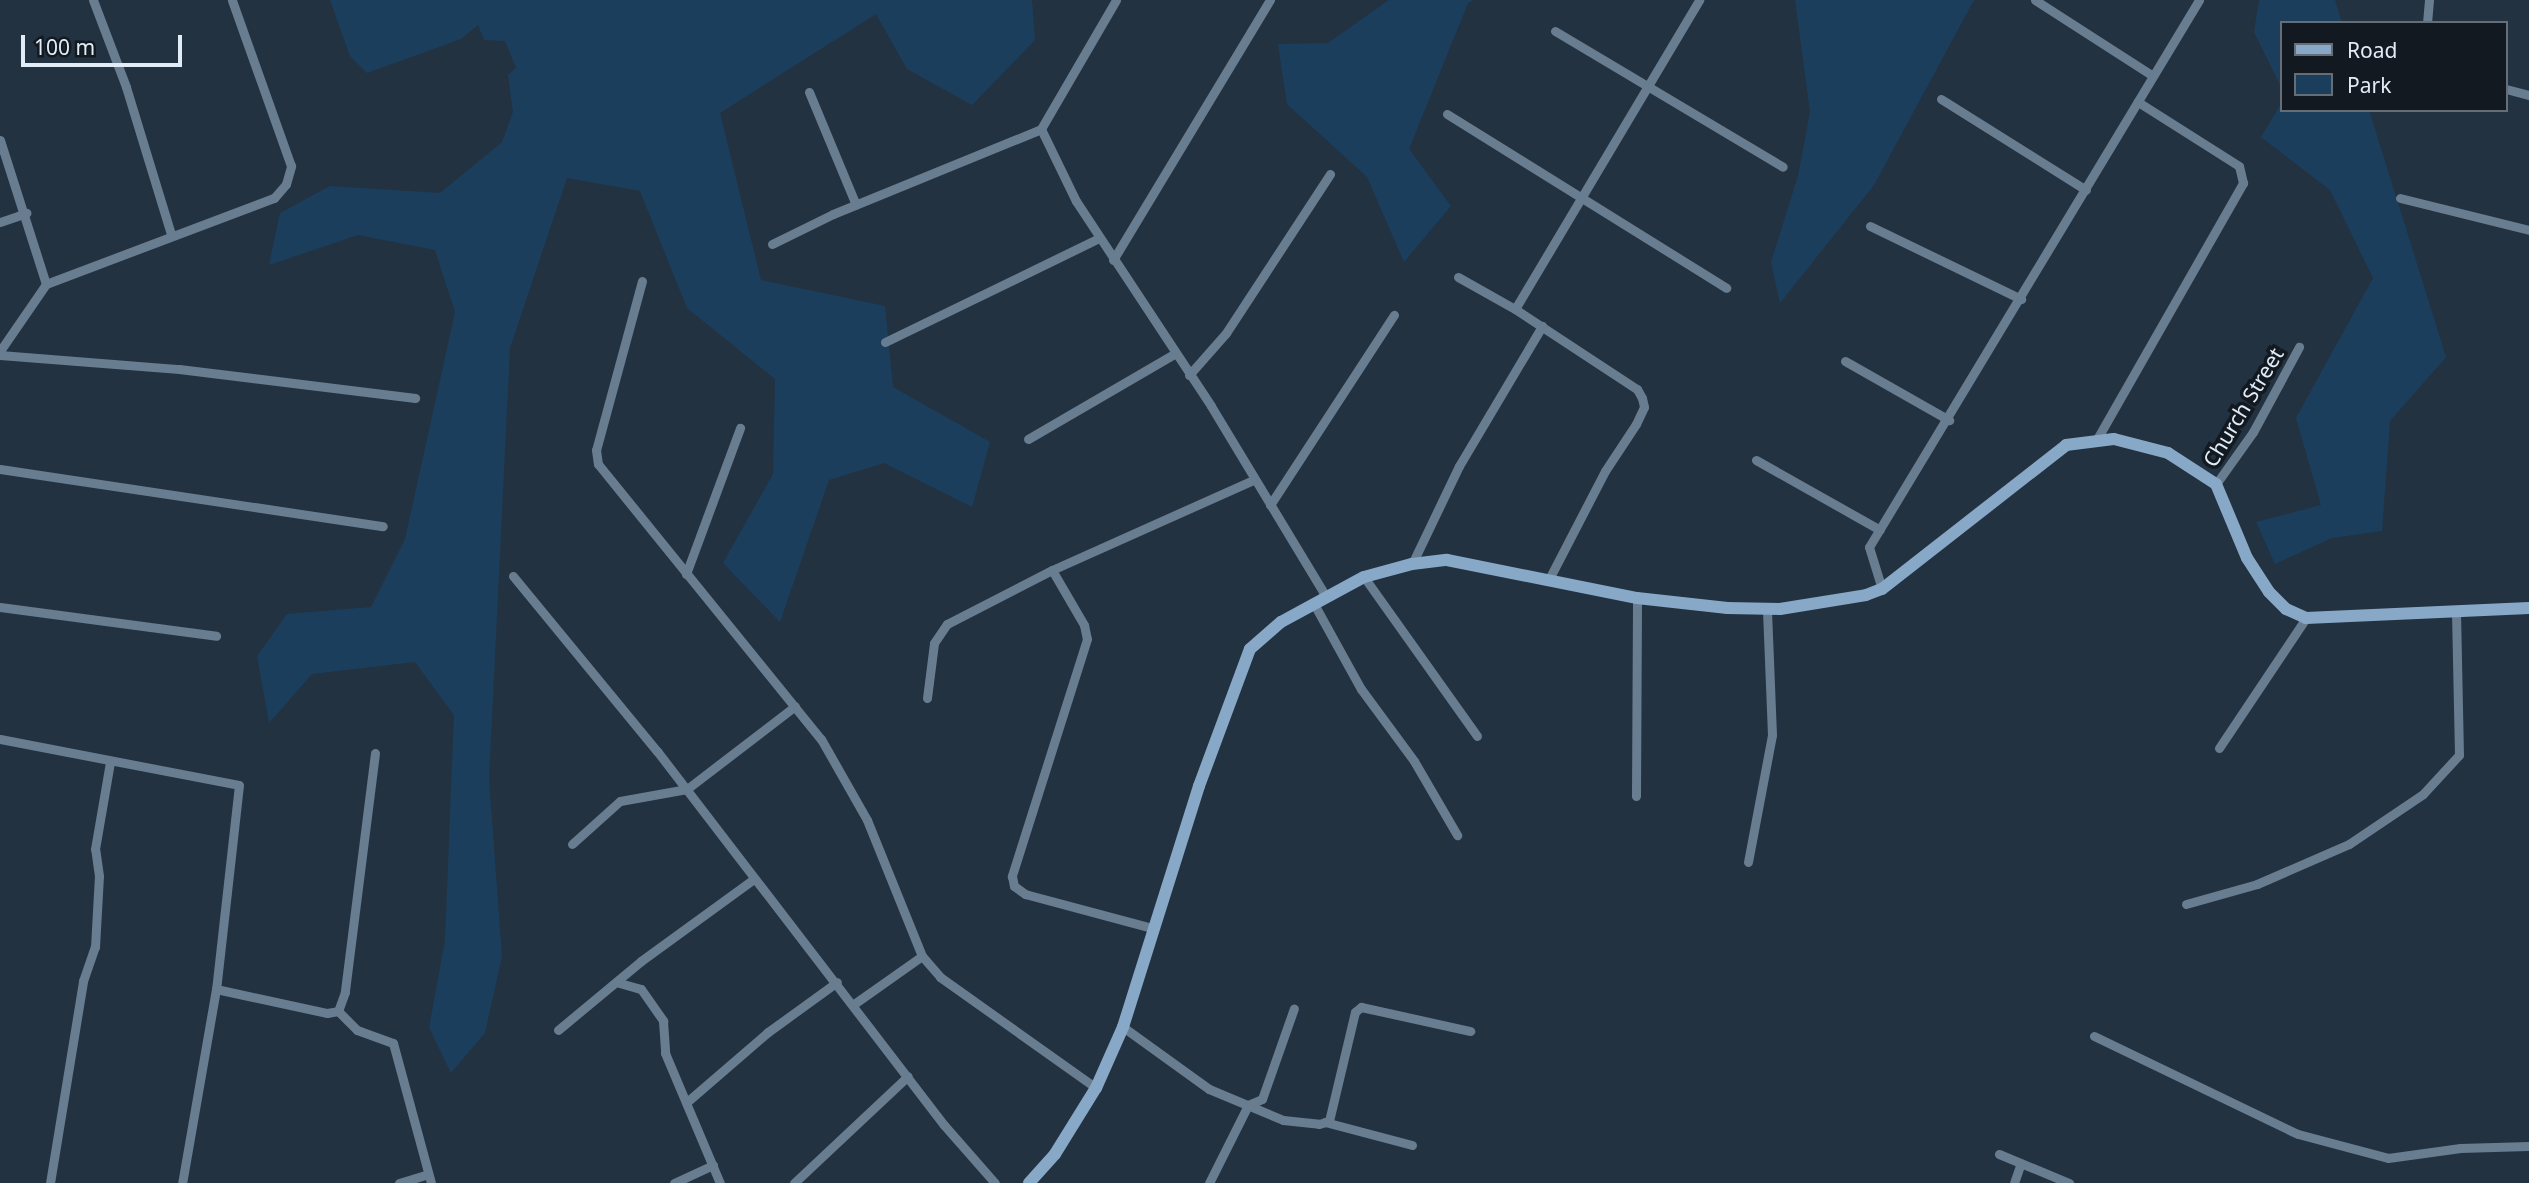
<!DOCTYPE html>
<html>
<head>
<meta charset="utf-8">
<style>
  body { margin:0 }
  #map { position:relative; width:2529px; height:1183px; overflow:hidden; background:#223241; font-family:"Noto Sans",sans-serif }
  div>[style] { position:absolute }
  .green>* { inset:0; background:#1c3e5d }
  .street>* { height:9px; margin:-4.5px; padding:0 4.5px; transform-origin:4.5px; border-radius:4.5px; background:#697d90 }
  .secondary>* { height:12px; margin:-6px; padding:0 6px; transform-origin:6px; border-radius:6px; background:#88a8c7 }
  span { translate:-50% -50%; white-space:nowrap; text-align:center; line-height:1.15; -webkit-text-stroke:7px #121920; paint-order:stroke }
  .street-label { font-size:21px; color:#e2ecf6 }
  .legend { position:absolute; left:2280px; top:21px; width:228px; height:91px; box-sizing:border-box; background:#121920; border:2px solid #656d76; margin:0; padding:9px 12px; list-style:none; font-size:21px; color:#e2ecf6 }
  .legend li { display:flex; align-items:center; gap:14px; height:35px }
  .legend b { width:35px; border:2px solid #656d76 }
  .scale { position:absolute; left:21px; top:35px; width:161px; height:32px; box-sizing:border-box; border:4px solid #e2ecf6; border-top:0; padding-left:9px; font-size:21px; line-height:24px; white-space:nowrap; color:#e2ecf6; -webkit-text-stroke:5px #121920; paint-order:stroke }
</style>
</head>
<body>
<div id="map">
  <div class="green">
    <i style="clip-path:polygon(330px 0,1032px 0,1035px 40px,972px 105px,907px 69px,876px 14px,720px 113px,761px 280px,885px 306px,893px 387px,990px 442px,972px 507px,884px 463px,829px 480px,780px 622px,723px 563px,773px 474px,775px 379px,687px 308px,640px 191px,567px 178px,510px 348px,489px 779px,502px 956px,485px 1033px,451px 1073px,429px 1028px,445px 940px,454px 715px,415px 662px,312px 674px,269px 723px,257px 656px,287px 614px,371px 607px,405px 539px,455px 312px,435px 250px,358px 235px,269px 265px,280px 213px,330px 186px,440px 193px,502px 142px,513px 112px,508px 75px,516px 68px,505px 41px,484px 40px,478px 25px,461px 39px,367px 73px,350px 56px)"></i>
    <i style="clip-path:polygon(1389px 0,1474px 0,1468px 3px,1409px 149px,1451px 206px,1404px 262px,1367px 177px,1287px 104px,1278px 44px,1328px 43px)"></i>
    <i style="clip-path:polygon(1795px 0,1974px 0,1874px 185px,1780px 303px,1771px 262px,1798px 176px,1810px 112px)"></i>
    <i style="clip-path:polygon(2259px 0,2335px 0,2342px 23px,2282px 23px,2282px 89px,2254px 32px)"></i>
    <i style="clip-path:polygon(2282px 102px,2282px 110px,2369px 110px,2446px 357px,2390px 421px,2382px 531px,2332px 538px,2275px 564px,2256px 522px,2321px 505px,2296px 418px,2373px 278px,2330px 190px,2261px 137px)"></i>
  </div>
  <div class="street">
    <i style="left:93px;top:0;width:93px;rotate:69.2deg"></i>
    <i style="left:126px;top:87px;width:154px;rotate:73deg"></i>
    <i style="left:1116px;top:0;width:149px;rotate:120.2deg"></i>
    <i style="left:1041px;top:129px;width:80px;rotate:64.1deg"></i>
    <i style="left:1076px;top:201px;width:245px;rotate:56.6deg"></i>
    <i style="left:1211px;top:406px;width:223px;rotate:58.9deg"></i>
    <i style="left:2035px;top:0;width:140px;rotate:32.8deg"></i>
    <i style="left:2427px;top:23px;width:23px;rotate:-85deg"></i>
    <i style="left:1555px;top:31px;width:265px;rotate:30.8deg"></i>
    <i style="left:2506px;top:89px;width:24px;rotate:15deg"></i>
    <i style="left:809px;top:92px;width:122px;rotate:67.4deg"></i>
    <i style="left:1941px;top:99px;width:171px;rotate:32.1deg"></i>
    <i style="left:1447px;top:114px;width:329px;rotate:31.9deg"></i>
    <i style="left:0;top:140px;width:151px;rotate:72.3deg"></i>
    <i style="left:2400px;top:198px;width:133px;rotate:13.9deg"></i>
    <i style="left:0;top:222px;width:28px;rotate:-19deg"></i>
    <i style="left:1870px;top:226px;width:168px;rotate:25.8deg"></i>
    <i style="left:772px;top:244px;width:68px;rotate:-26.2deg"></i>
    <i style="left:833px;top:214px;width:225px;rotate:-22.2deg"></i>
    <i style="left:1113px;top:260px;width:304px;rotate:-58.9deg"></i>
    <i style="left:1458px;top:277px;width:65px;rotate:29.3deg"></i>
    <i style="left:1515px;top:309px;width:146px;rotate:33.3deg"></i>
    <i style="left:1637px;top:389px;width:10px;rotate:61deg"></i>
    <i style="left:1642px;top:398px;width:9px;rotate:77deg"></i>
    <i style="left:1644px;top:407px;width:19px;rotate:115deg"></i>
    <i style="left:1636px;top:424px;width:56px;rotate:123.4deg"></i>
    <i style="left:1605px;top:471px;width:122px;rotate:117.4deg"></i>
    <i style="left:642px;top:281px;width:175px;rotate:105.2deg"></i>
    <i style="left:596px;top:450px;width:14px;rotate:82deg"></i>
    <i style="left:598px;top:464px;width:354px;rotate:51deg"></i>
    <i style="left:821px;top:739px;width:93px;rotate:60.4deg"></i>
    <i style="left:867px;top:820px;width:147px;rotate:68deg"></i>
    <i style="left:922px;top:956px;width:28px;rotate:49deg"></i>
    <i style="left:940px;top:977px;width:191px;rotate:35.4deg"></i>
    <i style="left:1515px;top:309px;width:360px;rotate:-59.2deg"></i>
    <i style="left:885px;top:342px;width:238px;rotate:-25.9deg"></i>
    <i style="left:0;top:351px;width:81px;rotate:-55.5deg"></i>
    <i style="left:46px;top:284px;width:244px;rotate:-20.7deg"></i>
    <i style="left:274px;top:198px;width:18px;rotate:-49deg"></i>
    <i style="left:286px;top:184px;width:19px;rotate:-74deg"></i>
    <i style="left:291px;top:166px;width:176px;rotate:-109.6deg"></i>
    <i style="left:0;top:355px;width:180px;rotate:4.5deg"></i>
    <i style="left:179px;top:369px;width:238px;rotate:7deg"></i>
    <i style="left:1845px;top:361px;width:120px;rotate:29.6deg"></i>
    <i style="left:1189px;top:375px;width:56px;rotate:-48.6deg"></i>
    <i style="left:1226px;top:333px;width:190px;rotate:-56.8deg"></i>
    <i style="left:1028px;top:439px;width:169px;rotate:-30.2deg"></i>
    <i style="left:2097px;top:439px;width:295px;rotate:-60.3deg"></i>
    <i style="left:2243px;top:183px;width:17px;rotate:-103deg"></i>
    <i style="left:2239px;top:166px;width:120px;rotate:-147.6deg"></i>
    <i style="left:1756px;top:460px;width:142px;rotate:29.4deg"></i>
    <i style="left:0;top:469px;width:387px;rotate:8.5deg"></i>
    <i style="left:2216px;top:484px;width:64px;rotate:-54.6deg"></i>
    <i style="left:2253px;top:432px;width:97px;rotate:-61.6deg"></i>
    <i style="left:1270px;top:505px;width:227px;rotate:-56.9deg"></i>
    <i style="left:1412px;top:564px;width:109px;rotate:-64.4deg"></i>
    <i style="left:1459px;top:466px;width:163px;rotate:-59.3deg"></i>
    <i style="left:1052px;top:570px;width:64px;rotate:59.8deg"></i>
    <i style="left:1084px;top:625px;width:14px;rotate:78deg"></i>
    <i style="left:1087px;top:639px;width:249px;rotate:107.6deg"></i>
    <i style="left:1012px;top:876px;width:10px;rotate:79deg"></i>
    <i style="left:1014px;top:886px;width:14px;rotate:36deg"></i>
    <i style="left:1025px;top:894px;width:131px;rotate:15deg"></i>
    <i style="left:686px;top:574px;width:156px;rotate:-69.7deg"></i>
    <i style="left:513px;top:576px;width:227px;rotate:50.6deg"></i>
    <i style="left:657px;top:751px;width:471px;rotate:52.5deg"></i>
    <i style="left:944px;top:1125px;width:77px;rotate:48.7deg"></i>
    <i style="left:1364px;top:577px;width:195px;rotate:54.6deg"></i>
    <i style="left:1882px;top:589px;width:44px;rotate:-107.2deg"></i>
    <i style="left:1869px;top:547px;width:639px;rotate:-58.9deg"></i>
    <i style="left:1314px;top:604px;width:97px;rotate:61.1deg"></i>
    <i style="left:1361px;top:689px;width:89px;rotate:53.6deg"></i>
    <i style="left:1414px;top:761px;width:86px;rotate:59.8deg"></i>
    <i style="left:0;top:607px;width:218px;rotate:7.6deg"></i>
    <i style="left:927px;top:698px;width:55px;rotate:-82.7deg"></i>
    <i style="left:934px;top:643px;width:23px;rotate:-56deg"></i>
    <i style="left:947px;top:624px;width:118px;rotate:-27.2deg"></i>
    <i style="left:1052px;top:570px;width:222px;rotate:-24.1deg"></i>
    <i style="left:0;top:739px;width:243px;rotate:10.9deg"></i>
    <i style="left:239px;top:785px;width:205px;rotate:96.4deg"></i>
    <i style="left:216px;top:989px;width:197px;rotate:99.9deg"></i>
    <i style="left:2219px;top:748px;width:156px;rotate:-56.2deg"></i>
    <i style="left:375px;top:753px;width:241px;rotate:97.2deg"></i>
    <i style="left:345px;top:992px;width:20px;rotate:110deg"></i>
    <i style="left:338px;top:1011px;width:27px;rotate:45deg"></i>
    <i style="left:357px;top:1030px;width:38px;rotate:20deg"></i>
    <i style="left:393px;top:1043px;width:145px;rotate:74.8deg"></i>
    <i style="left:1636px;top:796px;width:198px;rotate:-89.7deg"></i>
    <i style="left:572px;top:844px;width:64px;rotate:-41.9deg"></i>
    <i style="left:620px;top:801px;width:68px;rotate:-10.2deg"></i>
    <i style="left:687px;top:789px;width:136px;rotate:-37.5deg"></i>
    <i style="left:1748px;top:862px;width:129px;rotate:-79.3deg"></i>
    <i style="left:1772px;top:735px;width:125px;rotate:-92.3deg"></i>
    <i style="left:2186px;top:904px;width:74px;rotate:-15.7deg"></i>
    <i style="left:2257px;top:884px;width:100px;rotate:-23.5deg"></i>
    <i style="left:2349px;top:844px;width:89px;rotate:-34deg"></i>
    <i style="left:2423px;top:794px;width:53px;rotate:-47.3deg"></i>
    <i style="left:2459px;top:755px;width:142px;rotate:-91.2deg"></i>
    <i style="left:616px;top:982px;width:26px;rotate:16deg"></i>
    <i style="left:641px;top:989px;width:39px;rotate:55deg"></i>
    <i style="left:663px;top:1021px;width:32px;rotate:86deg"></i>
    <i style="left:665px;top:1053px;width:141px;rotate:67.1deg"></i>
    <i style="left:216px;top:989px;width:114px;rotate:12.2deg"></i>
    <i style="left:327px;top:1013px;width:11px;rotate:-10deg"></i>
    <i style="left:854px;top:1004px;width:83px;rotate:-35.2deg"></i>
    <i style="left:1123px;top:1027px;width:106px;rotate:35.8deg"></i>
    <i style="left:1209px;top:1089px;width:80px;rotate:22.7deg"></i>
    <i style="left:1283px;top:1120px;width:36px;rotate:6deg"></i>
    <i style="left:1319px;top:1124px;width:10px;rotate:-17deg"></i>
    <i style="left:1329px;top:1121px;width:112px;rotate:-76.6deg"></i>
    <i style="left:1355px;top:1012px;width:8px;rotate:-40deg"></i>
    <i style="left:1361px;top:1007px;width:112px;rotate:12.4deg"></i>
    <i style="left:558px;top:1030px;width:108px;rotate:-39.7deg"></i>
    <i style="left:641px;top:961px;width:140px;rotate:-36deg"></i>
    <i style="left:2094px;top:1036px;width:226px;rotate:25.7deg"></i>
    <i style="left:2298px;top:1134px;width:93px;rotate:14.9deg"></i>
    <i style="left:2388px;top:1158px;width:73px;rotate:-7.9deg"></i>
    <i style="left:2460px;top:1148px;width:69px;rotate:-1.7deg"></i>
    <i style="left:688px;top:1101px;width:106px;rotate:-40.8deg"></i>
    <i style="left:768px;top:1032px;width:85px;rotate:-35.9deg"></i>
    <i style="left:1325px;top:1122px;width:90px;rotate:14.8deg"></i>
    <i style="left:1999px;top:1154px;width:76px;rotate:22.5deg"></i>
    <i style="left:50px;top:1183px;width:205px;rotate:-80.7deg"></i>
    <i style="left:83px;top:981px;width:36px;rotate:-71deg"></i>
    <i style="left:95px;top:947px;width:71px;rotate:-86.8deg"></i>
    <i style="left:99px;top:876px;width:27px;rotate:-98deg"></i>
    <i style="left:95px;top:849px;width:88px;rotate:-80.2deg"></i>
    <i style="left:399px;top:1183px;width:30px;rotate:-17deg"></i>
    <i style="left:674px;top:1183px;width:43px;rotate:-24.8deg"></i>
    <i style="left:794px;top:1183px;width:156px;rotate:-43.2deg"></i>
    <i style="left:1209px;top:1183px;width:87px;rotate:-63.4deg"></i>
    <i style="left:1248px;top:1105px;width:15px;rotate:-23deg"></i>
    <i style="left:1262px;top:1099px;width:96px;rotate:-70.6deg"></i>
    <i style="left:2014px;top:1183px;width:21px;rotate:-71deg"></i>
  </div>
  <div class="secondary">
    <i style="left:1029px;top:1183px;width:39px;rotate:-48deg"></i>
    <i style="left:1055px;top:1154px;width:78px;rotate:-58.2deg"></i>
    <i style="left:1096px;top:1088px;width:67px;rotate:-66.1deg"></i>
    <i style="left:1123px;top:1027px;width:253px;rotate:-72.5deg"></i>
    <i style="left:1199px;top:786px;width:146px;rotate:-69.6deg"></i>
    <i style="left:1250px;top:649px;width:41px;rotate:-41.1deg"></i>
    <i style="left:1281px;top:622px;width:94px;rotate:-28.5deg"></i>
    <i style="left:1364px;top:577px;width:50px;rotate:-15.2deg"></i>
    <i style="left:1412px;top:564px;width:35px;rotate:-7deg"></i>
    <i style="left:1447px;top:560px;width:194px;rotate:11.3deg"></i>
    <i style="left:1637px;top:598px;width:91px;rotate:6.3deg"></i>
    <i style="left:1727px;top:608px;width:53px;rotate:1.1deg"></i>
    <i style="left:1780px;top:609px;width:87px;rotate:-9.2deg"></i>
    <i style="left:1866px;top:595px;width:17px;rotate:-21deg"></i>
    <i style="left:1882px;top:589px;width:234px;rotate:-38deg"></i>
    <i style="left:2066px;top:445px;width:48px;rotate:-7.1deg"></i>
    <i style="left:2114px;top:439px;width:56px;rotate:14.5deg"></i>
    <i style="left:2168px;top:453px;width:57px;rotate:32.9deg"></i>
    <i style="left:2216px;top:484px;width:80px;rotate:67.3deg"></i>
    <i style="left:2247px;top:558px;width:40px;rotate:57.1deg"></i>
    <i style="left:2269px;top:592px;width:24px;rotate:45deg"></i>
    <i style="left:2286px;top:609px;width:22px;rotate:24deg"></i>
    <i style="left:2306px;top:618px;width:223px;rotate:-2.6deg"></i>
  </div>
  <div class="street-label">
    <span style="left:2243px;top:407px;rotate:-59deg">Church Street</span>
  </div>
  <ul class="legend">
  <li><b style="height:9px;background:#88a8c7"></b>Road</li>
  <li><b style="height:19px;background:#1c3e5d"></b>Park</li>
  </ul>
  <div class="scale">100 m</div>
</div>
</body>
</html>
